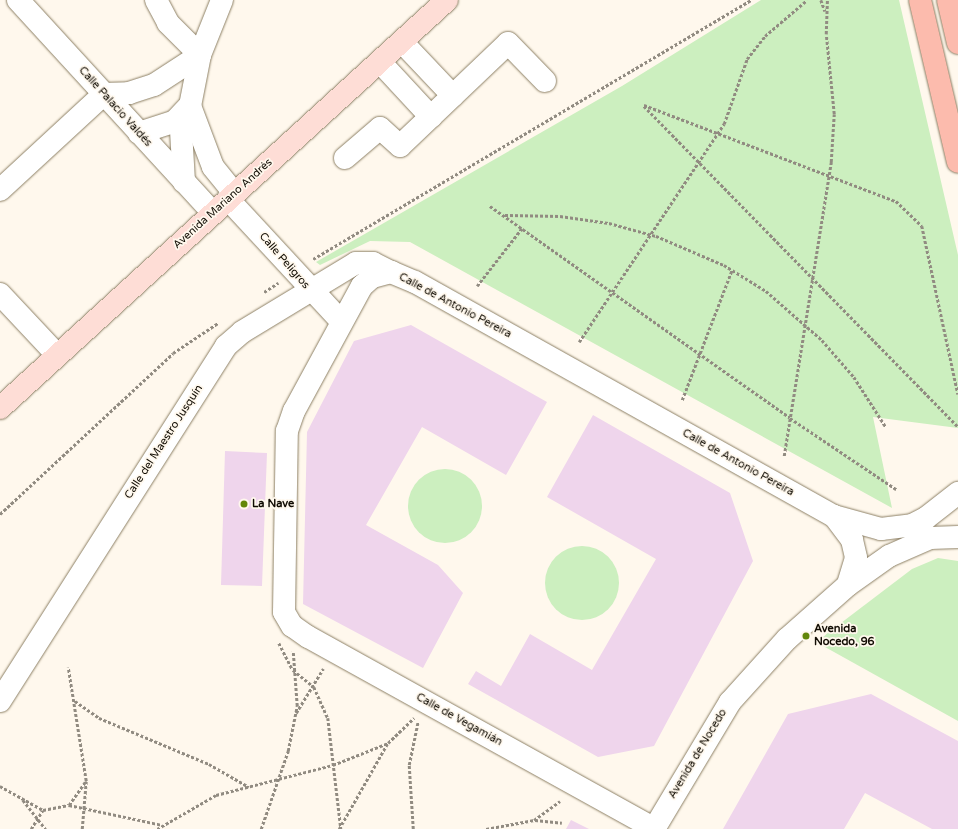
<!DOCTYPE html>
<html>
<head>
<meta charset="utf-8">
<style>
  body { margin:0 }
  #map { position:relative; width:958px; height:829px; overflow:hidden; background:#fff8ed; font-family:"Varela Round",sans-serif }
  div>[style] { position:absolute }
  .green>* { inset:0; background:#ccefbf }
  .round { border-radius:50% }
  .building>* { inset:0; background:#efd5ec }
  .path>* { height:2.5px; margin-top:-1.25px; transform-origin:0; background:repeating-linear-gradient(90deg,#918b81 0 3px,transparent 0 5px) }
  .roads { filter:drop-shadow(0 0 1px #8d8065) drop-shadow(0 0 1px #8d8065) }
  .minor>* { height:22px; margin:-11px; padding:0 11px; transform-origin:11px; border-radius:11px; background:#fff }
  .secondary>* { height:22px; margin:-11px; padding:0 11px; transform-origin:11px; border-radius:11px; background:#feddd6 }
  .primary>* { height:22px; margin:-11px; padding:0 11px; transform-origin:11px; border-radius:11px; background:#fcbbad }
  .dots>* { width:11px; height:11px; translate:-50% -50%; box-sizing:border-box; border:2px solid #fff8ed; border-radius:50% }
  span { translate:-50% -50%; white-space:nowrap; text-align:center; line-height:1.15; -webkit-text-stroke:3.5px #fff8ed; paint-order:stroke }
  .street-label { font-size:11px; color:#110c03 }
  .poi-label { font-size:11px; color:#110c03; font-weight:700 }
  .left { translate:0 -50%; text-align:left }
</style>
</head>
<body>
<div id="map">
  <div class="green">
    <i style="clip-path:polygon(761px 0,899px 0,958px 255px,958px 428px,873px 417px,892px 508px,410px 242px,370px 241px,320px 265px,316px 262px,622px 86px)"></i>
    <i class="round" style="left:408px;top:469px;width:74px;height:74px"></i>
    <i class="round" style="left:545px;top:546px;width:74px;height:74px"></i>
    <i style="clip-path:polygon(938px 558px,958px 561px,958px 721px,816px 642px,912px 569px)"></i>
  </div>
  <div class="building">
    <i style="clip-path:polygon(411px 325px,547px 402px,506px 475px,422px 427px,366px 525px,438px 565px,463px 593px,423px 668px,303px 604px,307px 432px,354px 341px)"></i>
    <i style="clip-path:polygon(593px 415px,730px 493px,753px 561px,654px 746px,598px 757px,468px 684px,476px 671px,501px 686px,530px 634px,592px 670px,656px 559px,547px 497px)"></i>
    <i style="clip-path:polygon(225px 451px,267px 453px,262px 586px,221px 585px)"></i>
    <i style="clip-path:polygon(871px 694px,958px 741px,958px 829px,932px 829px,865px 793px,844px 829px,723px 829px,788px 714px)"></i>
    <i style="clip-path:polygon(571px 820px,589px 829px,566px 829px)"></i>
  </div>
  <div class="path">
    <i style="left:821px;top:0;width:12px;rotate:70deg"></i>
    <i style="left:644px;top:105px;width:270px;rotate:20.9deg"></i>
    <i style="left:896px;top:201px;width:36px;rotate:44deg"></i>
    <i style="left:922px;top:226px;width:172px;rotate:77.9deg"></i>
    <i style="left:644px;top:106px;width:449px;rotate:45.6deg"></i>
    <i style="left:490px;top:206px;width:367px;rotate:35.2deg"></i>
    <i style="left:790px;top:418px;width:128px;rotate:33.8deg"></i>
    <i style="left:505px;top:215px;width:55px;rotate:1deg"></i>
    <i style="left:560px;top:216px;width:49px;rotate:8.1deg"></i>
    <i style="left:609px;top:223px;width:49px;rotate:15.5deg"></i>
    <i style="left:656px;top:236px;width:74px;rotate:23.1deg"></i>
    <i style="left:724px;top:265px;width:49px;rotate:31.8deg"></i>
    <i style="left:766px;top:291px;width:74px;rotate:41.2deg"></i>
    <i style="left:822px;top:340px;width:49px;rotate:49.1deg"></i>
    <i style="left:854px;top:377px;width:59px;rotate:57.4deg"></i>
    <i style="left:313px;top:259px;width:509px;rotate:-30.6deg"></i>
    <i style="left:477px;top:286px;width:73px;rotate:-52.2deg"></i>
    <i style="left:264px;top:292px;width:17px;rotate:-33deg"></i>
    <i style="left:579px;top:342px;width:262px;rotate:-56.4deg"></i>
    <i style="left:724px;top:124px;width:69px;rotate:-70.5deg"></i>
    <i style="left:747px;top:59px;width:29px;rotate:-52deg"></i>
    <i style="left:765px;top:36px;width:55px;rotate:-40.6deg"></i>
    <i style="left:682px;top:400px;width:139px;rotate:-69deg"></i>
    <i style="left:784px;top:456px;width:298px;rotate:-80.9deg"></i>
    <i style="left:831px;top:162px;width:48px;rotate:-86.4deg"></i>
    <i style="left:834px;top:114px;width:80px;rotate:-95.7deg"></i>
    <i style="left:826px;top:34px;width:34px;rotate:-88deg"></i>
    <i style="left:0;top:514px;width:236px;rotate:-42.9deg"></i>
    <i style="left:173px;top:353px;width:54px;rotate:-33.7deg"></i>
    <i style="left:279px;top:643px;width:30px;rotate:63deg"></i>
    <i style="left:293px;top:670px;width:27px;rotate:39deg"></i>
    <i style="left:314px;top:687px;width:34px;rotate:66deg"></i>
    <i style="left:328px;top:718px;width:112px;rotate:83.3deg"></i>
    <i style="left:75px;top:701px;width:29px;rotate:35deg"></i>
    <i style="left:99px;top:718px;width:119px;rotate:22.7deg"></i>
    <i style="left:209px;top:764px;width:46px;rotate:29.9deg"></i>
    <i style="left:296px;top:713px;width:52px;rotate:-58.5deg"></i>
    <i style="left:0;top:786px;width:49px;rotate:29.2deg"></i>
    <i style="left:43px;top:810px;width:26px;rotate:-11deg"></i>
    <i style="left:69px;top:805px;width:29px;rotate:-55deg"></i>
    <i style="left:86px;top:781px;width:115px;rotate:-99deg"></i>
    <i style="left:23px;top:800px;width:37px;rotate:52deg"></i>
    <i style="left:69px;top:805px;width:95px;rotate:12.1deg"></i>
    <i style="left:535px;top:820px;width:27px;rotate:6deg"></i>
    <i style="left:31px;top:829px;width:22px;rotate:-58deg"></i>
    <i style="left:82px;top:829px;width:48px;rotate:-85.2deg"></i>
    <i style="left:157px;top:829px;width:68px;rotate:-30deg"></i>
    <i style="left:216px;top:795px;width:121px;rotate:-14.4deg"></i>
    <i style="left:333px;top:765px;width:59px;rotate:-21.8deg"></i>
    <i style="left:388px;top:743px;width:36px;rotate:-44deg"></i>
    <i style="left:261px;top:829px;width:83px;rotate:-70.9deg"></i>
    <i style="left:288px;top:751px;width:46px;rotate:-78.7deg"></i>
    <i style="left:297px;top:706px;width:55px;rotate:-94.2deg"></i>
    <i style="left:339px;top:829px;width:98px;rotate:-60.5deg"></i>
    <i style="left:413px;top:829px;width:64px;rotate:-93.6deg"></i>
    <i style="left:409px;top:765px;width:45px;rotate:-78.4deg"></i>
    <i style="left:486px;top:829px;width:49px;rotate:-10.6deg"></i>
    <i style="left:534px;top:820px;width:32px;rotate:-36deg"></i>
  </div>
  <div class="roads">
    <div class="minor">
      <i style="left:18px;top:0;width:289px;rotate:47.5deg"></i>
      <i style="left:156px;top:0;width:26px;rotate:62deg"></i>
      <i style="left:168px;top:23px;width:45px;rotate:45deg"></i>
      <i style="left:222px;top:0;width:59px;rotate:111.8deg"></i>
      <i style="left:200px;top:55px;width:52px;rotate:101.1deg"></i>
      <i style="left:190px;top:106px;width:65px;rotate:69.3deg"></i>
      <i style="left:213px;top:167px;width:35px;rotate:51deg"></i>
      <i style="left:402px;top:42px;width:74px;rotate:46.6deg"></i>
      <i style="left:380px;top:62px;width:75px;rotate:47.2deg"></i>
      <i style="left:139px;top:133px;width:38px;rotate:-18deg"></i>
      <i style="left:175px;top:121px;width:21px;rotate:-47deg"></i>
      <i style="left:345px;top:158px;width:46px;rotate:-40.6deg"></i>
      <i style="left:380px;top:128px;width:27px;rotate:42deg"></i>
      <i style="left:400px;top:146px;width:149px;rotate:-43.6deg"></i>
      <i style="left:508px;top:43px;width:53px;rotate:45.8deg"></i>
      <i style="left:184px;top:182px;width:52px;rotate:-93.3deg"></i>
      <i style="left:181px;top:130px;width:26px;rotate:-69deg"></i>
      <i style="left:0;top:190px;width:142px;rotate:-42.7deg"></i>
      <i style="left:104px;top:94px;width:25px;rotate:-2deg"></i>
      <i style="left:129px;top:93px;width:26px;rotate:-18deg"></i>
      <i style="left:154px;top:85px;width:55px;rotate:-33.1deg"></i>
      <i style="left:228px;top:199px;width:166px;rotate:47.2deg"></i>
      <i style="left:0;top:294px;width:83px;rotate:46.9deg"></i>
      <i style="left:834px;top:516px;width:30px;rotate:53deg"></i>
      <i style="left:852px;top:540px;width:18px;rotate:77deg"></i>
      <i style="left:856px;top:558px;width:28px;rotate:107deg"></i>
      <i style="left:0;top:701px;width:421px;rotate:-57.5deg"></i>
      <i style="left:226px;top:346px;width:21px;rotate:-41deg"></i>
      <i style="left:242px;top:332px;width:133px;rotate:-31.2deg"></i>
      <i style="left:356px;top:263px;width:17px"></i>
      <i style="left:373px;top:263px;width:20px;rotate:27deg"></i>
      <i style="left:654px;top:829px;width:148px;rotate:-59.1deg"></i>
      <i style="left:730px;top:702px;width:85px;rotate:-47.9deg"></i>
      <i style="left:787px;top:639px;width:81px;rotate:-41.5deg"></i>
      <i style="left:848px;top:585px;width:50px;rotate:-35.3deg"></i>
      <i style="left:889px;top:556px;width:45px;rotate:-23.7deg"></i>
      <i style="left:930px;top:538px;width:28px;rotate:-2deg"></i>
      <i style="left:655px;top:829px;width:397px;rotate:-151deg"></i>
      <i style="left:308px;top:637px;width:19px;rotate:-145deg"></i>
      <i style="left:292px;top:626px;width:16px;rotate:-120deg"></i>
      <i style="left:284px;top:612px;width:181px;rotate:-89.1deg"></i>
      <i style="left:287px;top:431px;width:21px;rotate:-71deg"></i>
      <i style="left:294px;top:411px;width:142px;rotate:-61.5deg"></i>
      <i style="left:362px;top:286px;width:13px;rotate:-42deg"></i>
      <i style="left:372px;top:277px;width:20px;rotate:-15deg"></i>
      <i style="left:391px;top:272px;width:26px;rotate:23deg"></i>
      <i style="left:415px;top:282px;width:480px;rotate:29.2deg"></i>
      <i style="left:834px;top:516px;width:49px;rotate:15.5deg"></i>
      <i style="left:881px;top:529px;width:31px;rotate:-7deg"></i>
      <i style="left:912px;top:525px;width:16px;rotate:-27deg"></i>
      <i style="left:926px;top:518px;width:41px;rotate:-38deg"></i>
    </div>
    <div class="secondary">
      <i style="left:0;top:408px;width:605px;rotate:-42.39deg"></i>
    </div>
    <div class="primary">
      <i style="left:920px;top:0;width:166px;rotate:76.8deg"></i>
      <i style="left:948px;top:0;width:44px;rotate:76.9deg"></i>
    </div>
  </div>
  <div class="dots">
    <i style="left:244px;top:504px;background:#638709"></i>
    <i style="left:806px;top:636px;background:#638709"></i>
  </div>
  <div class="street-label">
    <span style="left:115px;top:107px;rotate:48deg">Calle Palacio Valdés</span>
    <span style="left:223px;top:204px;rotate:-42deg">Avenida Mariano Andrés</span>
    <span style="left:284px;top:261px;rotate:49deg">Calle Peligros</span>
    <span style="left:455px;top:306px;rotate:28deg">Calle de Antonio Pereira</span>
    <span style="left:164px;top:442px;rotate:-57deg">Calle del Maestro Jusquín</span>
    <span style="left:738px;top:463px;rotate:29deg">Calle de Antonio Pereira</span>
    <span style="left:459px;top:720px;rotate:29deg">Calle de Vegamián</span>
    <span style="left:698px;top:754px;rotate:-59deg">Avenida de Nocedo</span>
  </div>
  <div class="poi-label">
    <span class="left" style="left:252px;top:504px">La Nave</span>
    <span class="left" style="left:814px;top:636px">Avenida<br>Nocedo, 96</span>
  </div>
</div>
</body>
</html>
